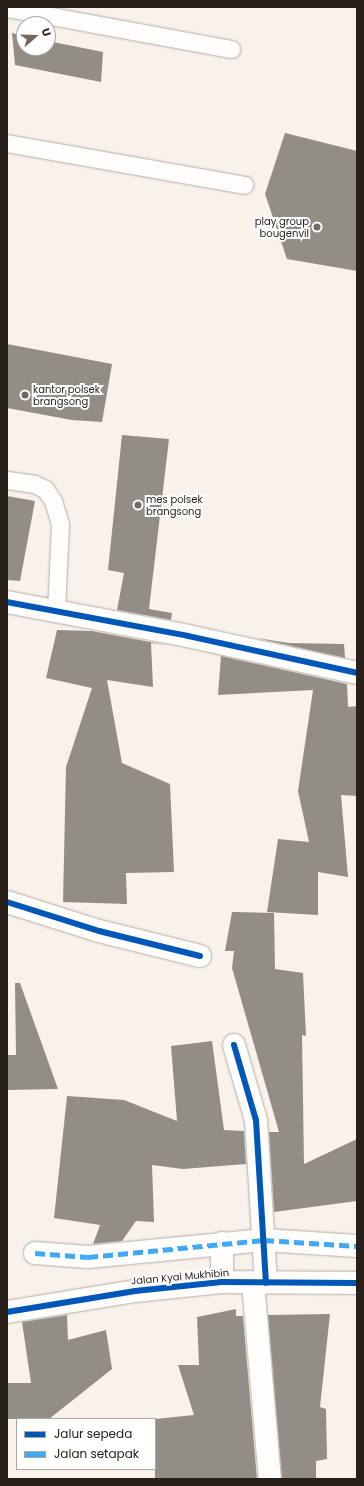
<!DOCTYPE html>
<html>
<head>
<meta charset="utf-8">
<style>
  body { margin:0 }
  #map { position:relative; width:364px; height:1486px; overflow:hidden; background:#f9f2eb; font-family:Poppins,sans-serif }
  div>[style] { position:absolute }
  .building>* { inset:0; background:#928d85 }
  .roads { filter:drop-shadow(0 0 1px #b4aea7) drop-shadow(0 0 1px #b4aea7) }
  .lane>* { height:17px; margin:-8.5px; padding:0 8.5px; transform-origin:8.5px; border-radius:8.5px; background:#fefdfc }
  .street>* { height:22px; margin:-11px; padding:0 11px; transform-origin:11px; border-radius:11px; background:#fefdfc }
  .quiet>* { height:5px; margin-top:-2.5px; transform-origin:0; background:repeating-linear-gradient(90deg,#3fa9f5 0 10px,transparent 0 15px) }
  .cycleway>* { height:6px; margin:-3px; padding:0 3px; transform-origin:3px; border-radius:3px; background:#0057b8 }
  .dots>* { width:11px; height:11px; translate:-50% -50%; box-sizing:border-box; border:2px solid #fff; border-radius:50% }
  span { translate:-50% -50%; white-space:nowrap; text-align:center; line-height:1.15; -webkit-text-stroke:4px #fff; paint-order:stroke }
  .poi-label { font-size:10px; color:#292119 }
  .right { translate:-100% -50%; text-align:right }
  .left { translate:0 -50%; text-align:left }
  .street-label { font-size:10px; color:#292119 }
  .frame { position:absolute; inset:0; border:8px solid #292119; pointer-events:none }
  .legend { position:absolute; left:16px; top:1418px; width:140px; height:52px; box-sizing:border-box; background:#fff; border:1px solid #a9a6a3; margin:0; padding:5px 7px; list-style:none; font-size:12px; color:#292119 }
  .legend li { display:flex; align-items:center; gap:8px; height:20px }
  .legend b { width:20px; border:1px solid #a9a6a3 }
  .north { position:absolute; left:16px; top:16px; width:40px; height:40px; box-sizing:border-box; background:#fff; border:1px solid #a9a6a3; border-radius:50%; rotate:70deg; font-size:11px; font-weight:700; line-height:16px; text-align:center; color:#292119 }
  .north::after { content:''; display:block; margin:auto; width:14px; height:18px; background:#726a62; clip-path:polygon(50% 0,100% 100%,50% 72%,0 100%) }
</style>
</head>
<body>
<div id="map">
  <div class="building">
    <i style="clip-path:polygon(12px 33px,24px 36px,24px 48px,48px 48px,48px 41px,103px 52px,101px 82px,15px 65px)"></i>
    <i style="clip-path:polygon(285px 133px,357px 151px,357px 271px,287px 259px,265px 194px)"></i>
    <i style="clip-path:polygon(7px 344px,112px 364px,102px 422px,72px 420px,7px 408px)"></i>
    <i style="clip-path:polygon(122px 435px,169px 439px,149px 609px,172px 613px,171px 620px,117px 610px,124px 573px,108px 570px)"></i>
    <i style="clip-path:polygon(7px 496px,35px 501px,20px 581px,7px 580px)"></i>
    <i style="clip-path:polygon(57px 630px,92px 631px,166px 645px,151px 643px,153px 687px,107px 680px,122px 763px,170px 784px,174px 872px,126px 873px,127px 904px,63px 902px,66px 767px,92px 688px,46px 678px)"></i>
    <i style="clip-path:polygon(256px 638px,289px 643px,344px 644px,345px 658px)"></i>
    <i style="clip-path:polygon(221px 656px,347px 684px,348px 707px,357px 706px,357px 796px,341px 795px,348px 877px,318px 872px,318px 915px,267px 912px,278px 839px,309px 842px,298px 791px,313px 690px,218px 695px)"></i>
    <i style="clip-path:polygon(232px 912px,274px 913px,275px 969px,303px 973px,306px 1036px,302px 1035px,304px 1164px,357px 1139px,357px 1201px,274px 1212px,269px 1132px,279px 1132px,232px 968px,234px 951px,225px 951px)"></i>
    <i style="clip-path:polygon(15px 983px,20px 983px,58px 1089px,7px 1090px,7px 1055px,16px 1055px)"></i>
    <i style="clip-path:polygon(212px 1041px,224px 1130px,244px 1131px,246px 1164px,183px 1169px,152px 1165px,154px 1222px,136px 1221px,122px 1241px,93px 1244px,100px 1225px,54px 1218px,67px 1096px,124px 1100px,177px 1121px,171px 1046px)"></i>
    <i style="clip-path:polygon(236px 1309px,236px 1316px,243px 1316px,257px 1479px,155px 1479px,155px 1419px,194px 1415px,178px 1365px,199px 1365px,197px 1317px)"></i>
    <i style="clip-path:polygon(330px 1314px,320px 1407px,326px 1409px,327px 1459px,316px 1461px,316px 1479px,282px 1479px,268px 1315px)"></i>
    <i style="clip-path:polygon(67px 1315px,68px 1340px,106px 1330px,112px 1369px,49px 1419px,7px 1419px,7px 1383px,31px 1383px,22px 1322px)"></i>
  </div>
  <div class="roads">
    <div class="lane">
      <i style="left:7px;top:8px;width:228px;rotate:10.4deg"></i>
      <i style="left:7px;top:143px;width:241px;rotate:10deg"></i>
      <i style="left:7px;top:480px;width:27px;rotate:8deg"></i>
      <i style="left:34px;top:484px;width:12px;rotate:24deg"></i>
      <i style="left:45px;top:489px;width:14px;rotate:56deg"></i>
      <i style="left:53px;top:501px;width:24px;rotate:73deg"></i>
      <i style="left:60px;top:524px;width:87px;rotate:92.6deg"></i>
    </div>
    <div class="street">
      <i style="left:7px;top:602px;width:184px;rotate:10.6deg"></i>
      <i style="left:188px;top:636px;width:173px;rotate:12.3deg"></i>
      <i style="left:7px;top:902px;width:96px;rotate:17.5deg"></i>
      <i style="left:99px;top:931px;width:104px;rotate:13.9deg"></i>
      <i style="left:234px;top:1045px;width:78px;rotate:73.7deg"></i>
      <i style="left:256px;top:1120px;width:163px;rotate:86.5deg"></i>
      <i style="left:35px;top:1253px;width:53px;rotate:4.3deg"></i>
      <i style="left:88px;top:1257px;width:177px;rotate:-5.5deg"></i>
      <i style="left:264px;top:1240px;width:93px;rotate:3.7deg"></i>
      <i style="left:222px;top:1282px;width:39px;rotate:-90deg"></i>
      <i style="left:253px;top:1282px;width:198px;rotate:85.1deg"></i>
      <i style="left:7px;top:1312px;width:130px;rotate:-9.3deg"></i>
      <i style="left:135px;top:1291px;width:87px;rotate:-5.9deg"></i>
      <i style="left:222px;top:1282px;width:135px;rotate:0.4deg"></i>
    </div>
  </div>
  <div class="quiet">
    <i style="left:35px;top:1253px;width:53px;rotate:4.3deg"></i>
    <i style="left:88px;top:1257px;width:177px;rotate:-5.5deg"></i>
    <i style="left:264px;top:1240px;width:93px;rotate:3.7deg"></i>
  </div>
  <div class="cycleway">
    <i style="left:7px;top:602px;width:184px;rotate:10.6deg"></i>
    <i style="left:188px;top:636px;width:173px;rotate:12.3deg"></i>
    <i style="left:7px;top:902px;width:96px;rotate:17.5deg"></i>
    <i style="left:99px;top:931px;width:104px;rotate:13.9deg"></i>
    <i style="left:234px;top:1045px;width:78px;rotate:73.7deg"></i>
    <i style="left:256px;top:1120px;width:163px;rotate:86.5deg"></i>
    <i style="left:7px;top:1312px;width:130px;rotate:-9.3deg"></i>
    <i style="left:135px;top:1291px;width:87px;rotate:-5.9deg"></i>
    <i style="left:222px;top:1282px;width:135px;rotate:0.4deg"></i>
  </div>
  <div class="dots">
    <i style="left:317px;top:227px;background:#726a62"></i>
    <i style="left:25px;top:395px;background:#726a62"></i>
    <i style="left:138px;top:505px;background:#726a62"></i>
  </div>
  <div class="poi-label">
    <span class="right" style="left:309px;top:227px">play group<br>bougenvil</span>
    <span class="left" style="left:33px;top:395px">kantor polsek<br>brangsong</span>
    <span class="left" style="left:146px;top:505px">mes polsek<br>brangsong</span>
  </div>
  <div class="street-label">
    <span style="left:180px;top:1277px;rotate:-5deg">Jalan Kyai Mukhibin</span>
  </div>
  <div class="frame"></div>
  <ul class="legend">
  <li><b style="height:5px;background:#0057b8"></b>Jalur sepeda</li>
  <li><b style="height:5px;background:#3fa9f5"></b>Jalan setapak</li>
  </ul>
  <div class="north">U</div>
</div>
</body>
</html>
